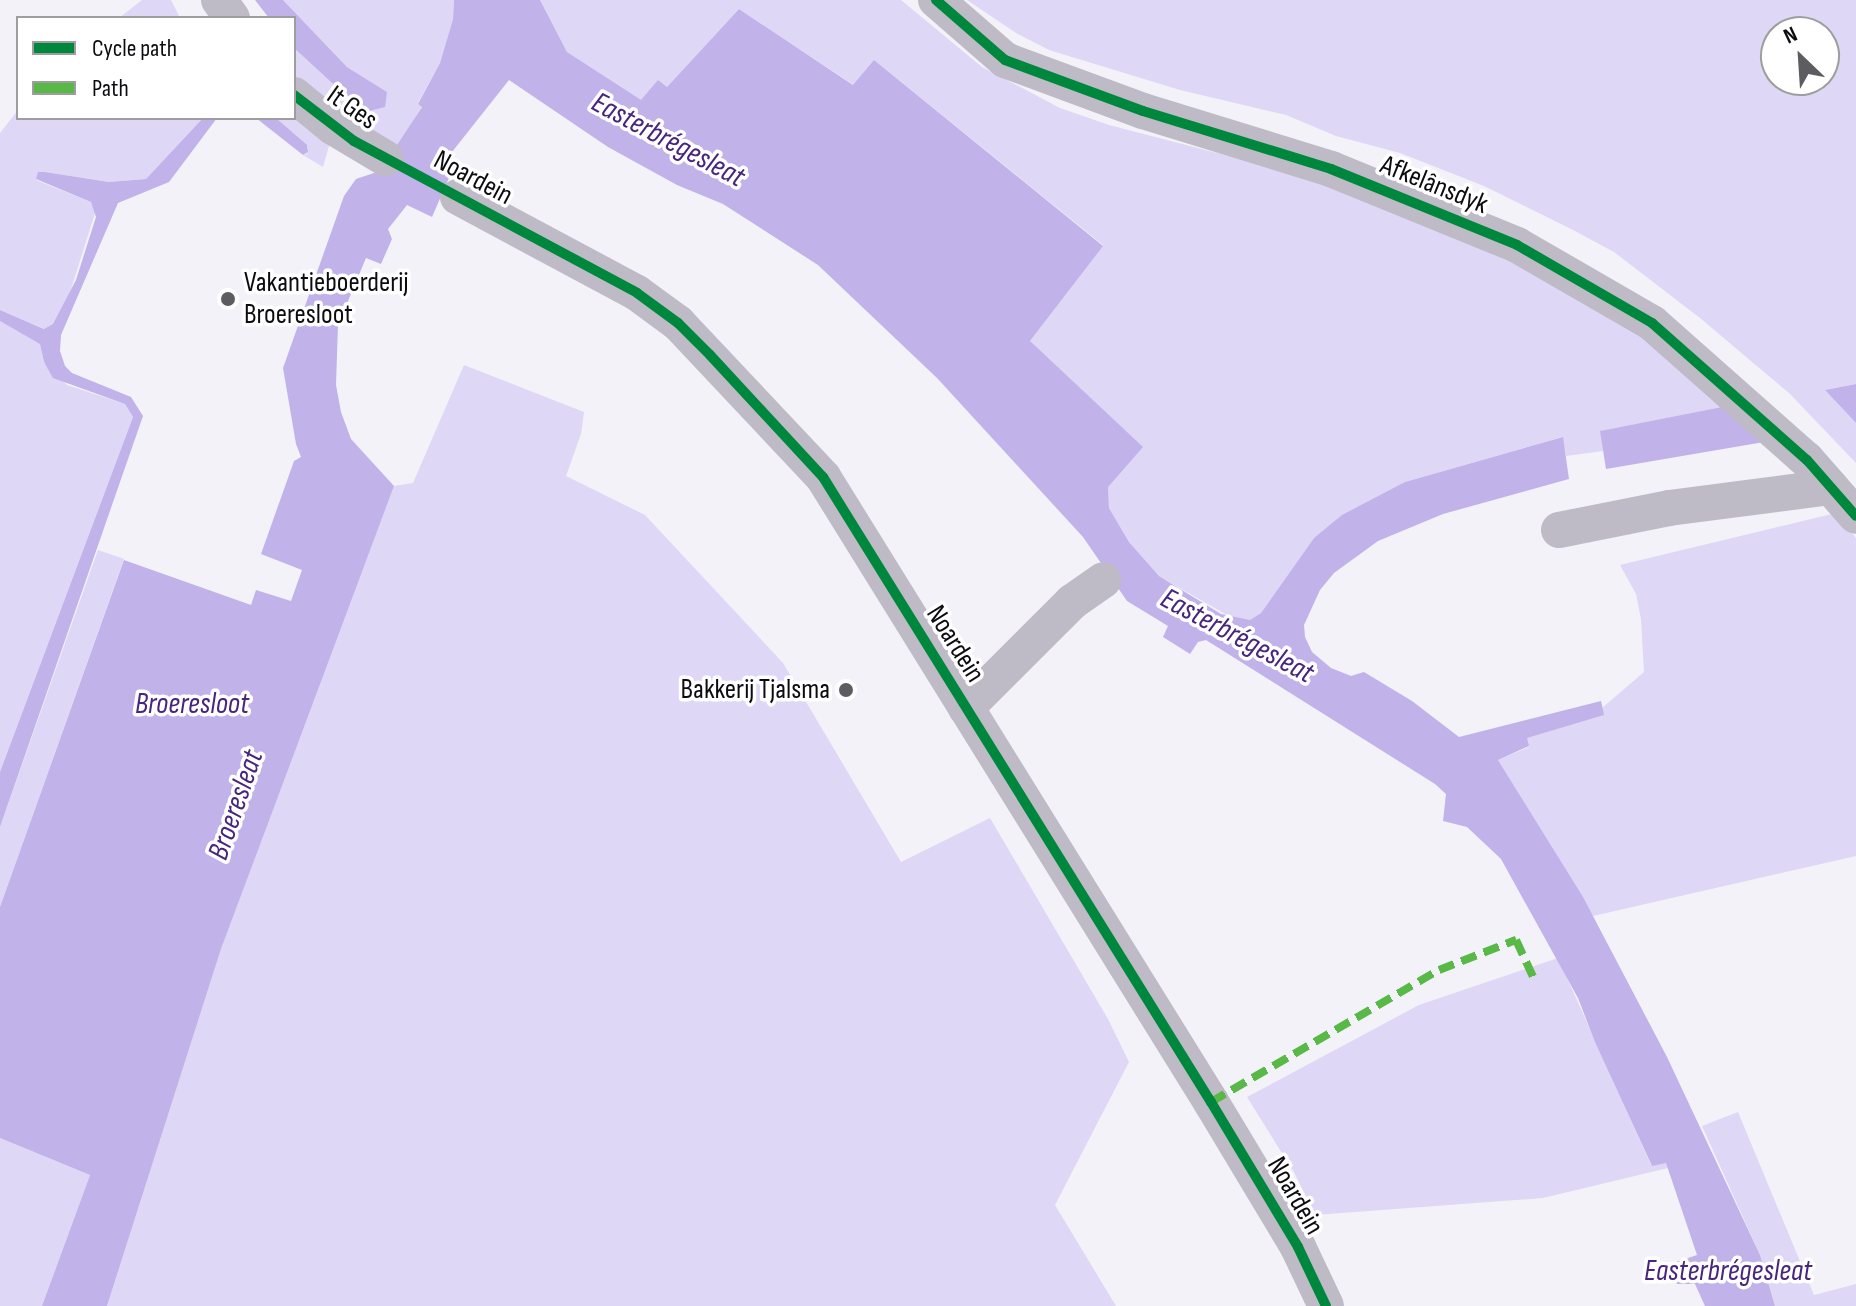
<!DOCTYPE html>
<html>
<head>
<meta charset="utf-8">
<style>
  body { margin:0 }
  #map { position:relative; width:1856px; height:1306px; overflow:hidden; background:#f3f2f9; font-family:"Sofia Sans Condensed",sans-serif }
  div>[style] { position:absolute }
  .green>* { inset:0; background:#ded7f5 }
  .water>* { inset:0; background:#c1b2ea }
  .minor>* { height:36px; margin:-18px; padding:0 18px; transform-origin:18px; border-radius:18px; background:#bebbc7 }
  .quiet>* { height:8px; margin-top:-4px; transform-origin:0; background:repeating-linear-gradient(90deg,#58b947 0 16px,transparent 0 24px) }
  .cycleway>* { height:10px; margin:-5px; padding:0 5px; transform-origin:5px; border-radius:5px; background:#00873e }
  .dots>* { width:22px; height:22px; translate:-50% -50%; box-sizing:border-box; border:4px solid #fff; border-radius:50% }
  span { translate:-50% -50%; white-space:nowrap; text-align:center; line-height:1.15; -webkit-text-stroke:7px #fff; paint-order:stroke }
  .street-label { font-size:28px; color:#0c0b0f }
  .poi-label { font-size:28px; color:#0c0b0f }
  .left { translate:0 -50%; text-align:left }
  .right { translate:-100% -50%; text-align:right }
  .water-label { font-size:30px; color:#48267e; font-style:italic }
  .legend { position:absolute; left:16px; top:16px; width:280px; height:104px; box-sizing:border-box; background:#fff; border:2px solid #9e9d9f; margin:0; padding:10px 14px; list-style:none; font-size:24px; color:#0c0b0f }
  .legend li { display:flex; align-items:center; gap:16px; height:40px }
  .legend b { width:40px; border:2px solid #9e9d9f }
  .north { position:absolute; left:1760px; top:16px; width:80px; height:80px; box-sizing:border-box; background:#fff; border:2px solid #9e9d9f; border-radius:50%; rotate:335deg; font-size:22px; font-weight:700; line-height:32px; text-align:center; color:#0c0b0f }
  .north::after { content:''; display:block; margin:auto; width:28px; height:36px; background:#5d5c61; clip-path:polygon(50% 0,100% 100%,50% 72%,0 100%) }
</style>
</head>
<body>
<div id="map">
  <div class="green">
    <i style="clip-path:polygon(142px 0,171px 0,180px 18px,119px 18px)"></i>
    <i style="clip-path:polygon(283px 0,454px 0,453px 19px,440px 63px,418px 103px,422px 106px,397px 148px,294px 78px,294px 48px,344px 94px,369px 111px,387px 92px,347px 67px)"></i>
    <i style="clip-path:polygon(540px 0,901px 0,982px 67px,1060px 108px,1109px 125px,1321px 180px,1589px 292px,1732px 405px,1601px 431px,1603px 451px,1566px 456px,1562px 437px,1405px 482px,1314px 538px,1261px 613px,1251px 620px,1232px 618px,1159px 576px,1129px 542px,1109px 508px,1108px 487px,1030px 341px,1103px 245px,874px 60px,854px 85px,739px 9px,667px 87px,641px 101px,567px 52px)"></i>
    <i style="clip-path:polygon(evenodd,967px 0,1856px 0,1856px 384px,1825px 390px,1856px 423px,1856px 463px,1790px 394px,1700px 318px,1614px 252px,1573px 230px,1484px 186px,1400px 153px,1336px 136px,1286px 115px,1180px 90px,1049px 50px,1016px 33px,967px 0,1776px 32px,1824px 32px,1824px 80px,1776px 80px,1776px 32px)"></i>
    <i style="clip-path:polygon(18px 110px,18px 118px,203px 118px,146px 179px,109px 182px,45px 172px,36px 180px,91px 202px,96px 210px,66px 305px,53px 324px,45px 329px,0 310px,0 133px)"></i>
    <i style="clip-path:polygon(276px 118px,294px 118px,326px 137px,329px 146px,323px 167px,303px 155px,307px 154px,308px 147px)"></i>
    <i style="clip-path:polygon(0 321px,40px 343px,44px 363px,67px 385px,125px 404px,133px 417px,0 772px)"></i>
    <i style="clip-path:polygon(464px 365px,584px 412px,581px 434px,566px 476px,645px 515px,783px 663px,901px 862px,990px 818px,1108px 1019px,1129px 1062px,1055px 1205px,1116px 1306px,107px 1306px,221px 949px,317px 688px,394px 486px,413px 483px)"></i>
    <i style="clip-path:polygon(1836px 513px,1856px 538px,1856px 856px,1593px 916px,1498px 760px,1529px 747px,1526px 738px,1603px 715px,1602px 708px,1644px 672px,1641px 619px,1636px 594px,1620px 565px)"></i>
    <i style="clip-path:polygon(98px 550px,124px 559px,0 907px,0 827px)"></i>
    <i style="clip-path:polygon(1558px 958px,1651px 1165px,1666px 1163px,1668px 1168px,1543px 1198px,1315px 1215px,1295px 1174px,1247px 1097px,1419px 1005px)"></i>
    <i style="clip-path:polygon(1738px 1112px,1814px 1295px,1856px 1284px,1856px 1306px,1775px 1306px,1760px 1255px,1702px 1126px)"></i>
    <i style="clip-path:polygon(0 1138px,90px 1175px,42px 1306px,0 1306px)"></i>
  </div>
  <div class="water">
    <i style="clip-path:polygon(255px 0,283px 0,347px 67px,387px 92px,385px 107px,369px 111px,344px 94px,294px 48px,294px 18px,269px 18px)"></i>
    <i style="clip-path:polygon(454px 0,540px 0,567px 52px,641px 100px,658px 80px,667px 87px,739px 9px,853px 85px,874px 60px,1103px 246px,1030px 341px,1143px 447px,1108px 487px,1109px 508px,1129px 542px,1159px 576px,1221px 614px,1250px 620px,1261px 613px,1314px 538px,1342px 515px,1405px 482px,1563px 437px,1569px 479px,1443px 514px,1378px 541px,1334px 573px,1320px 590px,1304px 625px,1305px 637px,1312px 652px,1331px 668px,1351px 676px,1364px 672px,1412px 701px,1459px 737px,1601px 701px,1604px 715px,1527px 738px,1529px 746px,1498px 760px,1583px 897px,1667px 1057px,1760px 1255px,1775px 1306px,1705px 1306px,1695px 1284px,1677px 1284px,1670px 1264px,1697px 1255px,1666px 1163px,1652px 1166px,1595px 1042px,1578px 998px,1501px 859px,1467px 827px,1443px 821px,1446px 794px,1435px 784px,1206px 640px,1198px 642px,1190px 654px,1163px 637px,1168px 626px,1127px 601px,1083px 537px,937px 378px,818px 265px,723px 204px,677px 185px,608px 147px,509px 80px,448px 157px,452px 171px,432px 217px,407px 205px,388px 229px,392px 239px,381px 264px,366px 258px,338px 325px,336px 385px,341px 412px,351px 439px,394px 486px,221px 949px,107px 1306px,42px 1306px,90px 1175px,0 1138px,0 907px,124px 560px,251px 605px,256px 590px,291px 601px,302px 570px,261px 554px,294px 461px,301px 457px,296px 444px,283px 368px,344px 196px,356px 179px,380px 171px,422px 107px,418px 104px,440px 63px,453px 19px)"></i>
    <i style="clip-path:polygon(203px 118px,217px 118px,169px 182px,118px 203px,61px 335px,60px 351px,65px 366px,72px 373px,131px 397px,143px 416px,0 827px,0 772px,133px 417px,125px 404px,53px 378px,44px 362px,40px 344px,0 321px,0 310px,44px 329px,53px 324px,76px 280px,96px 217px,91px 202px,36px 179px,38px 172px,45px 172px,109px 182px,146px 179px)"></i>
    <i style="clip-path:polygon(256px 118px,276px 118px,307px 145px,308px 152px,303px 155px)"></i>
    <i style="clip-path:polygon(1856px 384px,1856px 423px,1825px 390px)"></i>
    <i style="clip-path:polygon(1732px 405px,1770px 441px,1606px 469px,1600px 431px)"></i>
  </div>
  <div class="minor">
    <i style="left:219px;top:0;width:22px;rotate:54deg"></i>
    <i style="left:936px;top:0;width:91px;rotate:41deg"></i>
    <i style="left:1005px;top:60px;width:147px;rotate:20.3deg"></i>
    <i style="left:1143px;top:111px;width:197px;rotate:17.1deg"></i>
    <i style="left:1331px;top:169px;width:201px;rotate:22.2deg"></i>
    <i style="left:1517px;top:245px;width:156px;rotate:30deg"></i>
    <i style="left:1652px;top:323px;width:207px;rotate:41.5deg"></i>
    <i style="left:1807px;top:460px;width:74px;rotate:48.8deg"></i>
    <i style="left:294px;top:95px;width:50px;rotate:39.4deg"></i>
    <i style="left:333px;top:127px;width:61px;rotate:30.8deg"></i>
    <i style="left:458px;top:197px;width:203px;rotate:28.2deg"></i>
    <i style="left:637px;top:293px;width:51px;rotate:36.2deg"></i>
    <i style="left:678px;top:323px;width:212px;rotate:46.7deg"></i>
    <i style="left:823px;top:477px;width:736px;rotate:58.17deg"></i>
    <i style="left:1211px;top:1102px;width:169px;rotate:59deg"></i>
    <i style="left:1298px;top:1247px;width:65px;rotate:64.6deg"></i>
    <i style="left:1559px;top:530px;width:112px;rotate:-11.3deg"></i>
    <i style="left:1669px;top:508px;width:163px;rotate:-7.4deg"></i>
    <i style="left:966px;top:708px;width:150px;rotate:-45deg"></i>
    <i style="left:1072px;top:602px;width:38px;rotate:-35deg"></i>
  </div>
  <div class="quiet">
    <i style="left:1211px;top:1102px;width:263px;rotate:-30.1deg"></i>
    <i style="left:1439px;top:970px;width:83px;rotate:-21.3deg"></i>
    <i style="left:1516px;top:940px;width:45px;rotate:65.1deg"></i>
  </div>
  <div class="cycleway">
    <i style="left:936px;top:0;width:91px;rotate:41deg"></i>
    <i style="left:1005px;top:60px;width:147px;rotate:20.3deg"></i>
    <i style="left:1143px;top:111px;width:197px;rotate:17.1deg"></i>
    <i style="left:1331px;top:169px;width:201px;rotate:22.2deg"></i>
    <i style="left:1517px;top:245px;width:156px;rotate:30deg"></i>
    <i style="left:1652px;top:323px;width:207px;rotate:41.5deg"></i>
    <i style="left:1807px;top:460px;width:74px;rotate:48.8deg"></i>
    <i style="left:294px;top:95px;width:76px;rotate:37.5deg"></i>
    <i style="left:354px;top:141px;width:321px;rotate:28.2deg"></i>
    <i style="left:637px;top:293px;width:51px;rotate:36.2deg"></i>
    <i style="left:678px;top:323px;width:45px;rotate:45deg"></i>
    <i style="left:710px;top:355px;width:166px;rotate:47.2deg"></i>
    <i style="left:823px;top:477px;width:736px;rotate:58.17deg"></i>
    <i style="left:1211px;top:1102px;width:169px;rotate:59deg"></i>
    <i style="left:1298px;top:1247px;width:65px;rotate:64.6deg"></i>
  </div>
  <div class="dots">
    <i style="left:228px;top:299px;background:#5d5c61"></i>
    <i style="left:846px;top:690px;background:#5d5c61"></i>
  </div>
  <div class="street-label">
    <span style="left:352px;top:108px;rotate:35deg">It Ges</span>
    <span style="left:473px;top:178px;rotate:28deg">Noardein</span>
    <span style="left:1434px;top:185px;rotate:22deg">Afkelânsdyk</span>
    <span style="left:955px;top:644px;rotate:58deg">Noardein</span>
    <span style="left:1295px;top:1196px;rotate:60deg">Noardein</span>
  </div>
  <div class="poi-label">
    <span class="left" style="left:244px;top:299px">Vakantieboerderij<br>Broeresloot</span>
    <span class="right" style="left:830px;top:690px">Bakkerij Tjalsma</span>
  </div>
  <div class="water-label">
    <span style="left:668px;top:140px;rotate:28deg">Easterbrégesleat</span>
    <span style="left:1237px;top:636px;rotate:28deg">Easterbrégesleat</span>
    <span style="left:192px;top:704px">Broeresloot</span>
    <span style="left:236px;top:805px;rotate:-71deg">Broeresleat</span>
    <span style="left:1728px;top:1271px">Easterbrégesleat</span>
  </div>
  <ul class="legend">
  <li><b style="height:10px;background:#00873e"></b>Cycle path</li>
  <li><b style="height:10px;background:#58b947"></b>Path</li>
  </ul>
  <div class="north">N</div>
</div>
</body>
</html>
